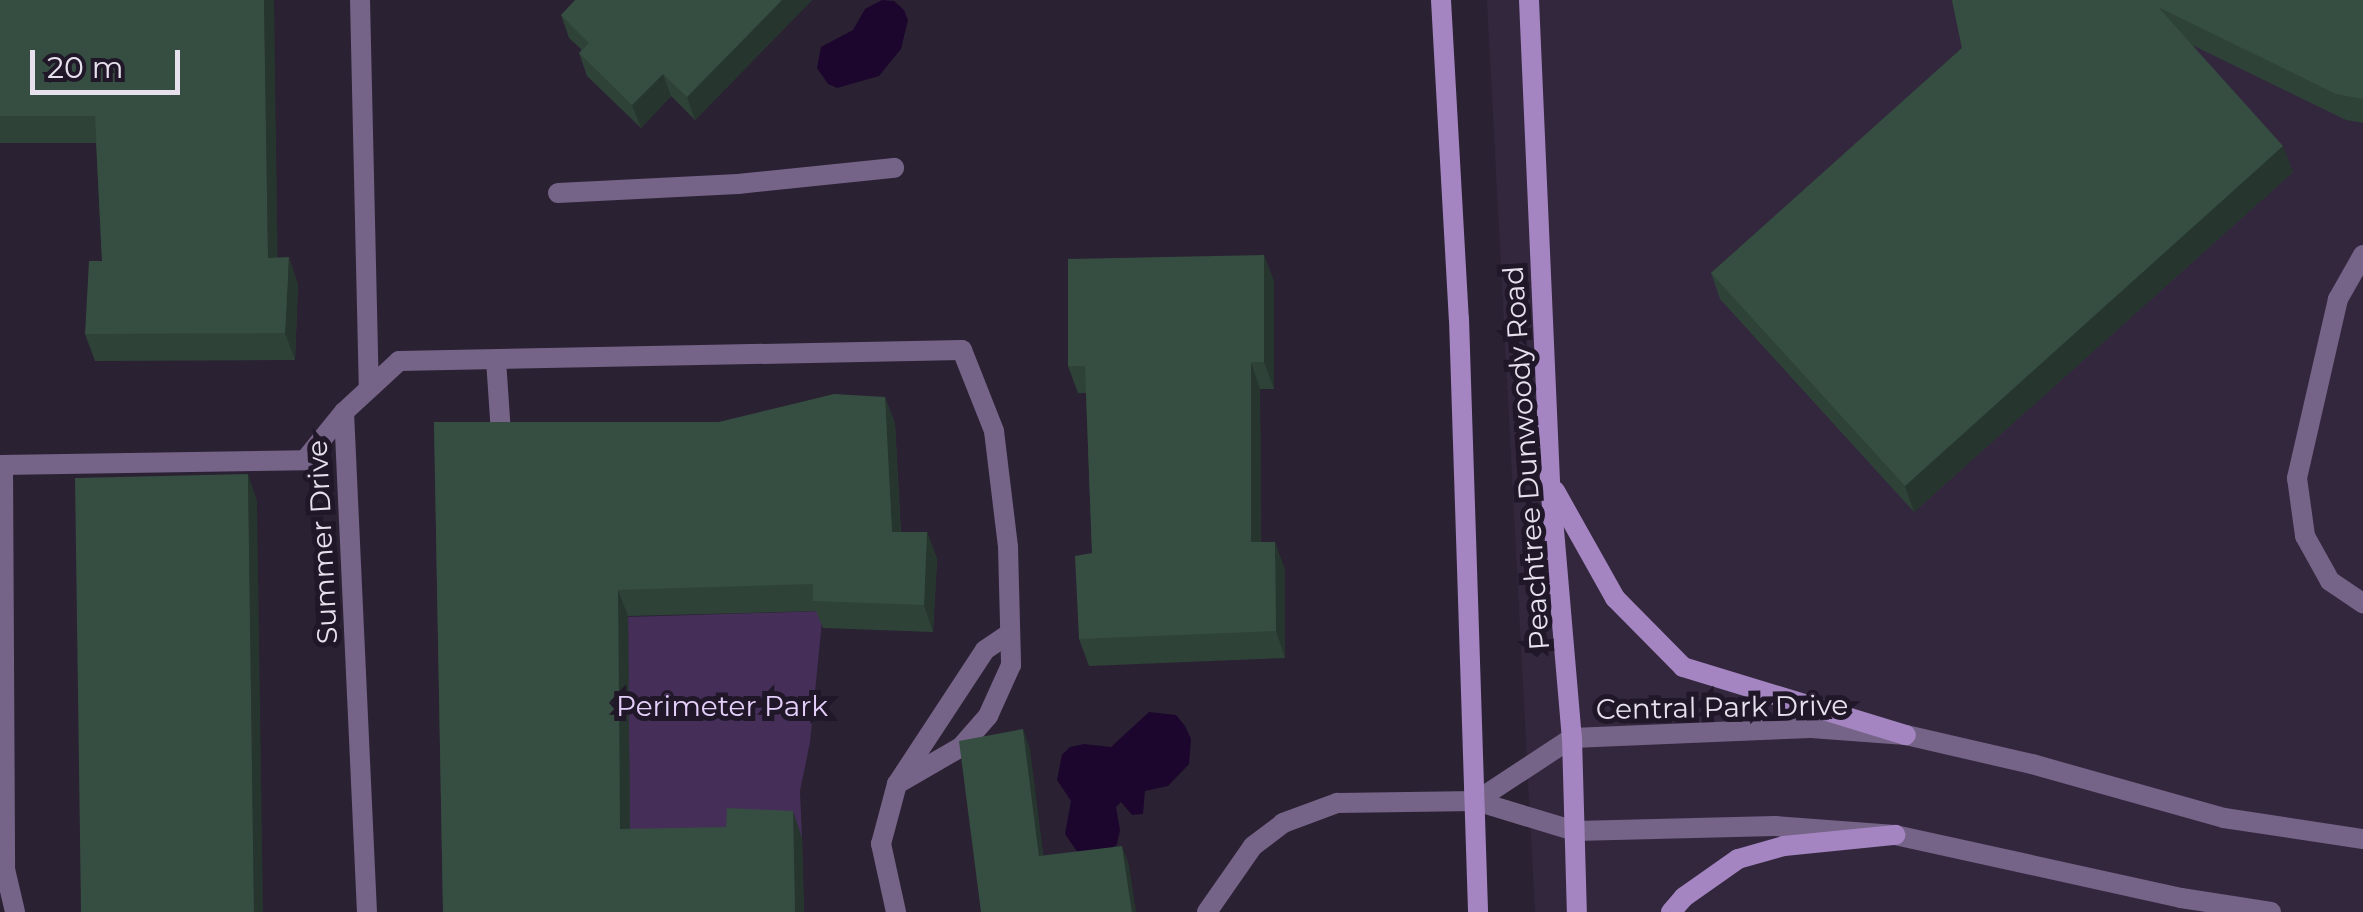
<!DOCTYPE html>
<html>
<head>
<meta charset="utf-8">
<style>
  body { margin:0 }
  #map { position:relative; width:2363px; height:912px; overflow:hidden; background:#2a2132; font-family:Montserrat,sans-serif }
  div>[style] { position:absolute }
  .built>* { inset:0; background:#33273e }
  .green>* { inset:0; background:#452f59 }
  .water>* { inset:0; background:#1c062d }
  .service>* { height:20px; margin:-10px; padding:0 10px; transform-origin:10px; border-radius:10px; background:#766388 }
  .minor>* { height:20px; margin:-10px; padding:0 10px; transform-origin:10px; border-radius:10px; background:#766388 }
  .tertiary>* { height:20px; margin:-10px; padding:0 10px; transform-origin:10px; border-radius:10px; background:#766388 }
  .secondary>* { height:20px; margin:-10px; padding:0 10px; transform-origin:10px; border-radius:10px; background:#a485c1 }
  .wall>* { inset:0; background:#2e4238 }
  .shaded-wall>* { inset:0; background:#26362e }
  .building>* { inset:0; background:#364d41 }
  span { translate:-50% -50%; white-space:nowrap; text-align:center; line-height:1.15; -webkit-text-stroke:10px #201728; paint-order:stroke }
  .street-label { font-size:28px; color:#e7e1ed }
  .park-label { font-size:28px; color:#e4cefa }
  .scale { position:absolute; left:30px; top:50px; width:150px; height:45px; box-sizing:border-box; border:5px solid #e7e1ed; border-top:0; padding-left:12px; font-size:30px; line-height:35px; white-space:nowrap; color:#e7e1ed; -webkit-text-stroke:8px #201728; paint-order:stroke }
</style>
</head>
<body>
<div id="map">
  <div class="built">
    <i style="clip-path:polygon(1487px 0,2363px 0,2363px 912px,1535px 912px)"></i>
  </div>
  <div class="green">
    <i style="clip-path:polygon(823px 611px,810px 742px,800px 791px,802px 838px,630px 856px,628px 617px)"></i>
  </div>
  <div class="water">
    <i style="clip-path:polygon(882px 0,894px 1px,904px 10px,908px 20px,901px 49px,879px 76px,837px 88px,828px 84px,817px 68px,821px 47px,853px 30px,865px 9px)"></i>
    <i style="clip-path:polygon(1149px 712px,1176px 715px,1185px 726px,1191px 739px,1189px 764px,1168px 786px,1145px 791px,1143px 814px,1132px 815px,1121px 802px,1116px 807px,1120px 830px,1117px 844px,1108px 853px,1080px 856px,1065px 834px,1071px 801px,1057px 780px,1062px 755px,1070px 747px,1084px 744px,1111px 747px)"></i>
  </div>
  <div class="service">
    <i style="left:558px;top:193px;width:180px;rotate:-2.9deg"></i>
    <i style="left:738px;top:184px;width:157px;rotate:-5.9deg"></i>
    <i style="left:2363px;top:255px;width:51px;rotate:119.6deg"></i>
    <i style="left:2338px;top:299px;width:184px;rotate:102.9deg"></i>
    <i style="left:2297px;top:478px;width:59px;rotate:82.1deg"></i>
    <i style="left:2305px;top:536px;width:51px;rotate:60.9deg"></i>
    <i style="left:2330px;top:581px;width:40px;rotate:34deg"></i>
  </div>
  <div class="minor">
    <i style="left:360px;top:0;width:388px;rotate:88.7deg"></i>
    <i style="left:496px;top:360px;width:74px;rotate:86.1deg"></i>
    <i style="left:344px;top:412px;width:501px;rotate:87.37deg"></i>
    <i style="left:0;top:465px;width:305px;rotate:-0.9deg"></i>
    <i style="left:305px;top:460px;width:62px;rotate:-50.9deg"></i>
    <i style="left:344px;top:412px;width:75px;rotate:-42.8deg"></i>
    <i style="left:399px;top:361px;width:563px;rotate:-1.12deg"></i>
    <i style="left:962px;top:350px;width:87px;rotate:68.4deg"></i>
    <i style="left:994px;top:431px;width:117px;rotate:83.1deg"></i>
    <i style="left:1008px;top:547px;width:118px;rotate:88.5deg"></i>
    <i style="left:1011px;top:665px;width:56px;rotate:114.3deg"></i>
    <i style="left:988px;top:716px;width:41px;rotate:131.1deg"></i>
    <i style="left:961px;top:747px;width:74px;rotate:150deg"></i>
    <i style="left:3px;top:465px;width:404px;rotate:89.7deg"></i>
    <i style="left:5px;top:869px;width:44px;rotate:76.9deg"></i>
    <i style="left:896px;top:912px;width:70px;rotate:-102.4deg"></i>
    <i style="left:881px;top:844px;width:62px;rotate:-75.1deg"></i>
    <i style="left:897px;top:784px;width:160px;rotate:-56.7deg"></i>
    <i style="left:985px;top:650px;width:29px;rotate:-34deg"></i>
    <i style="left:1207px;top:912px;width:80px;rotate:-55.1deg"></i>
    <i style="left:1253px;top:846px;width:38px;rotate:-37deg"></i>
    <i style="left:1283px;top:823px;width:58px;rotate:-20.3deg"></i>
    <i style="left:1337px;top:803px;width:139px;rotate:-0.8deg"></i>
  </div>
  <div class="tertiary">
    <i style="left:1476px;top:801px;width:115px;rotate:-33.3deg"></i>
    <i style="left:1572px;top:738px;width:239px;rotate:-2.4deg"></i>
    <i style="left:1811px;top:728px;width:95px;rotate:4.2deg"></i>
    <i style="left:1906px;top:735px;width:129px;rotate:13deg"></i>
    <i style="left:2032px;top:764px;width:199px;rotate:15.7deg"></i>
    <i style="left:2224px;top:818px;width:141px;rotate:8.6deg"></i>
    <i style="left:1476px;top:801px;width:103px;rotate:16.9deg"></i>
    <i style="left:1575px;top:831px;width:200px;rotate:-1.4deg"></i>
    <i style="left:1775px;top:826px;width:120px;rotate:4.3deg"></i>
    <i style="left:1895px;top:835px;width:293px;rotate:12.4deg"></i>
    <i style="left:2181px;top:898px;width:91px;rotate:8.8deg"></i>
  </div>
  <div class="secondary">
    <i style="left:1441px;top:0;width:320px;rotate:86.8deg"></i>
    <i style="left:1459px;top:319px;width:593px;rotate:88.16deg"></i>
    <i style="left:1529px;top:0;width:483px;rotate:87.5deg"></i>
    <i style="left:1550px;top:483px;width:256px;rotate:85.1deg"></i>
    <i style="left:1572px;top:738px;width:174px;rotate:88.4deg"></i>
    <i style="left:1555px;top:491px;width:123px;rotate:60.7deg"></i>
    <i style="left:1615px;top:598px;width:97px;rotate:45.4deg"></i>
    <i style="left:1683px;top:667px;width:233px;rotate:17deg"></i>
    <i style="left:1671px;top:912px;width:20px;rotate:-49deg"></i>
    <i style="left:1684px;top:897px;width:66px;rotate:-35.1deg"></i>
    <i style="left:1738px;top:859px;width:48px;rotate:-15.8deg"></i>
    <i style="left:1784px;top:846px;width:112px;rotate:-5.7deg"></i>
  </div>
  <div class="wall">
    <i style="clip-path:polygon(0 0,277px 257px,298px 284px,295px 360px,95px 361px,85px 334px,102px 261px,96px 143px,0 143px)"></i>
    <i style="clip-path:polygon(812px 0,695px 120px,671px 96px,641px 128px,587px 76px,579px 53px,582px 50px,569px 38px,561px 15px)"></i>
    <i style="clip-path:polygon(1952px 0,2363px 0,2363px 123px,2346px 120px,2192px 45px,2293px 172px,1914px 512px,1720px 299px,1711px 273px,1962px 48px)"></i>
    <i style="clip-path:polygon(1264px 255px,1274px 282px,1274px 389px,1260px 389px,1261px 542px,1285px 569px,1285px 658px,1089px 666px,1079px 639px,1092px 553px,1086px 393px,1078px 393px,1068px 366px)"></i>
    <i style="clip-path:polygon(885px 397px,895px 424px,901px 532px,927px 532px,937px 559px,933px 632px,823px 628px,816px 611px,628px 616px,630px 829px,802px 838px,804px 912px,443px 912px,434px 422px,719px 422px)"></i>
  </div>
  <div class="shaded-wall">
    <i style="clip-path:polygon(264px 0,274px 0,278px 285px,268px 258px)"></i>
    <i style="clip-path:polygon(782px 0,812px 0,695px 120px,687px 97px)"></i>
    <i style="clip-path:polygon(663px 74px,671px 96px,641px 128px,632px 105px)"></i>
    <i style="clip-path:polygon(2283px 146px,2293px 172px,1914px 512px,1905px 486px)"></i>
    <i style="clip-path:polygon(1264px 255px,1274px 282px,1274px 389px,1264px 362px)"></i>
    <i style="clip-path:polygon(289px 257px,298px 284px,295px 360px,285px 333px)"></i>
    <i style="clip-path:polygon(1251px 362px,1260px 389px,1261px 569px,1251px 542px)"></i>
    <i style="clip-path:polygon(885px 397px,895px 424px,902px 559px,892px 532px)"></i>
    <i style="clip-path:polygon(248px 474px,257px 501px,263px 912px,254px 912px)"></i>
    <i style="clip-path:polygon(927px 532px,937px 559px,933px 632px,924px 605px)"></i>
    <i style="clip-path:polygon(1275px 542px,1285px 569px,1285px 658px,1276px 631px)"></i>
    <i style="clip-path:polygon(618px 590px,628px 616px,630px 856px,620px 829px)"></i>
    <i style="clip-path:polygon(1023px 729px,1030px 749px,1046px 876px,1039px 856px)"></i>
    <i style="clip-path:polygon(793px 811px,802px 838px,804px 912px,795px 912px)"></i>
    <i style="clip-path:polygon(1122px 846px,1129px 865px,1136px 912px,1132px 912px)"></i>
  </div>
  <div class="building">
    <i style="clip-path:polygon(0 0,264px 0,268px 258px,289px 257px,285px 333px,85px 334px,89px 261px,102px 261px,95px 116px,0 116px)"></i>
    <i style="clip-path:polygon(575px 0,782px 0,687px 97px,663px 74px,632px 105px,579px 53px,589px 43px,561px 15px)"></i>
    <i style="clip-path:polygon(1952px 0,2363px 0,2363px 99px,2336px 94px,2158px 7px,2283px 146px,1905px 486px,1711px 273px,1962px 48px)"></i>
    <i style="clip-path:polygon(1264px 255px,1264px 362px,1251px 362px,1251px 542px,1275px 542px,1276px 631px,1079px 639px,1075px 556px,1092px 553px,1085px 366px,1068px 366px,1068px 259px)"></i>
    <i style="clip-path:polygon(834px 394px,885px 397px,892px 532px,927px 532px,924px 605px,813px 601px,813px 584px,618px 590px,620px 829px,726px 827px,727px 808px,793px 811px,795px 912px,443px 912px,434px 422px,719px 422px)"></i>
    <i style="clip-path:polygon(248px 474px,254px 912px,81px 912px,75px 478px)"></i>
    <i style="clip-path:polygon(1023px 729px,1039px 856px,1122px 846px,1132px 912px,981px 912px,959px 741px)"></i>
  </div>
  <div class="street-label">
    <span style="left:1526px;top:458px;rotate:-94deg">Peachtree Dunwoody Road</span>
    <span style="left:322px;top:542px;rotate:-93deg">Summer Drive</span>
    <span style="left:1722px;top:707px;rotate:-1deg">Central Park Drive</span>
  </div>
  <div class="park-label">
    <span style="left:722px;top:706px">Perimeter Park</span>
  </div>
  <div class="scale">20 m</div>
</div>
</body>
</html>
